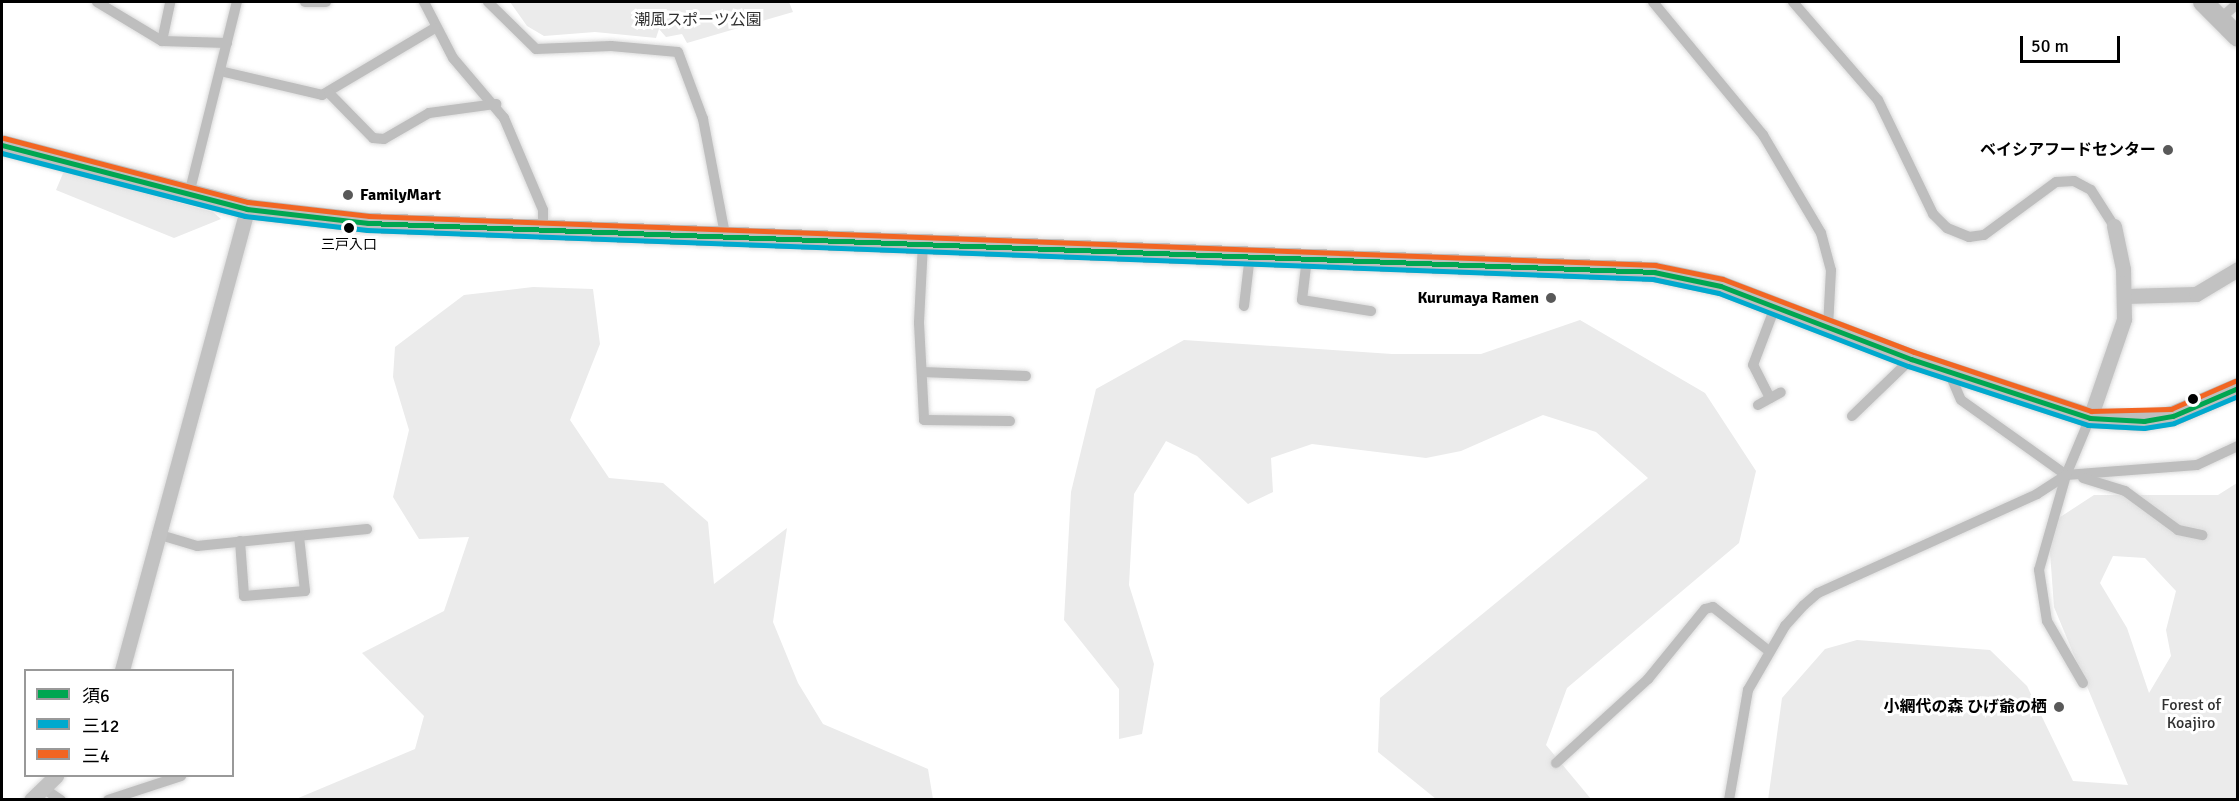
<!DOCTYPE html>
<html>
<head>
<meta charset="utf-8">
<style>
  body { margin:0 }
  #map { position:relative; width:2239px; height:801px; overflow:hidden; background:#fff; font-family:Signika,"Noto Sans JP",sans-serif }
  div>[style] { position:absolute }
  .green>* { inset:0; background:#ebebeb }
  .roads { filter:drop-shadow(0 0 2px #dbdbdb) drop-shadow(0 0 2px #dbdbdb) }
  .street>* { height:10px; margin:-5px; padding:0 5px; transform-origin:5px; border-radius:5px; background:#bebebe }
  .secondary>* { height:15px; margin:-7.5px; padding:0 7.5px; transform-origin:7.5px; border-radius:7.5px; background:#c2c2c2 }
  .highway>* { height:20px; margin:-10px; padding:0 10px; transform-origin:10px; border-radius:10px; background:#bebebe }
  .bus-1>* { height:4.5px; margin:-2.25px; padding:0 2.25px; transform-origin:2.25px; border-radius:2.25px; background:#00a651 }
  .bus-2>* { height:4.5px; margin:-2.25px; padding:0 2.25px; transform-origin:2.25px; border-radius:2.25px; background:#00a9ce }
  .bus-3>* { height:4.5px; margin:-2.25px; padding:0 2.25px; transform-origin:2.25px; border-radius:2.25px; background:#f26522 }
  .dots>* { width:16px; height:16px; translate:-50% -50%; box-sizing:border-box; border:3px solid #fff; border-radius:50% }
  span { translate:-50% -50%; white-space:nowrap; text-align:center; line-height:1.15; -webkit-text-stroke:6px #fff; paint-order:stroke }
  .bus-label { font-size:14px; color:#000 }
  .park-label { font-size:16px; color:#313131 }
  .poi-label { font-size:16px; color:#000; font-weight:700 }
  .right { translate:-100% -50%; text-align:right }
  .left { translate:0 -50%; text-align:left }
  .frame { position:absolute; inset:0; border:3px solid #000; pointer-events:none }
  .legend { position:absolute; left:24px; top:669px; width:210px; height:108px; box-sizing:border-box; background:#fff; border:2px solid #999; margin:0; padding:8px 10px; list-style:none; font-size:18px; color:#000 }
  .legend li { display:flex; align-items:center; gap:12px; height:30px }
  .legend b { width:30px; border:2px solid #999 }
  .scale { position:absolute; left:2020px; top:36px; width:100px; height:27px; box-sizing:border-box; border:3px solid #000; border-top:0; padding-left:8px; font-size:18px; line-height:21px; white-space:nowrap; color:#000; -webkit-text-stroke:4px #fff; paint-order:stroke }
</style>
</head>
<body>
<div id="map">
  <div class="green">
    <i style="clip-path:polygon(510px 2px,789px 2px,793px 12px,687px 43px,682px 34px,666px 37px,659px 29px,656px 38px,595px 32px,544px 36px,527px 26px)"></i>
    <i style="clip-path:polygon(64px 171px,213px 212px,221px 219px,174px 238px,56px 190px)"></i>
    <i style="clip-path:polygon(533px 287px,593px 289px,600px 344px,570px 420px,609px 478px,663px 483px,708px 522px,714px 584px,787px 528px,773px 622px,798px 683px,823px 724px,928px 769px,933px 799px,296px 799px,415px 749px,424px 716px,362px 653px,444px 611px,469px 537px,419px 539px,393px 497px,409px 430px,393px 377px,395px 347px,464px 295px)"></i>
    <i style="clip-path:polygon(1580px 320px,1705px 393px,1756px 471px,1739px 543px,1567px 688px,1546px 745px,1591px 799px,1436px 799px,1378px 752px,1380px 698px,1648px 478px,1596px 432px,1543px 415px,1461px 451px,1426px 458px,1312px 444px,1271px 458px,1273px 492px,1248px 504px,1197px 456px,1166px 441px,1134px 494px,1129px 585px,1154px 664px,1142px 734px,1119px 739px,1119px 689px,1064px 620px,1071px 492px,1096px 389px,1184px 340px,1392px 354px,1481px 354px)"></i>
    <i style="clip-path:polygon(evenodd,2237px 483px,2237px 799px,1768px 800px,1782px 698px,1825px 649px,1857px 640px,1990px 650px,2027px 686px,2073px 781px,2128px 785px,2054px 607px,2048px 525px,2094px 495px,2218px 495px,2237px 483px,2113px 556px,2145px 558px,2176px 591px,2166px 630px,2171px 656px,2149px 693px,2127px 628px,2100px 583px,2113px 556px)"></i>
  </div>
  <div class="roads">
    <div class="street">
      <i style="left:97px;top:2px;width:76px;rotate:31deg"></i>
      <i style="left:162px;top:41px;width:65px;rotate:1.8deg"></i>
      <i style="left:305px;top:2px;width:21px"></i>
      <i style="left:424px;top:2px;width:63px;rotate:62.6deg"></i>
      <i style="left:453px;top:58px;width:79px;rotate:49.6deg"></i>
      <i style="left:504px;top:118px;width:100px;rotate:67deg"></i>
      <i style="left:543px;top:210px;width:19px;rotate:90deg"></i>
      <i style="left:488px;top:2px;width:67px;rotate:44.4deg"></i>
      <i style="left:536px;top:49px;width:75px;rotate:-2.3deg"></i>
      <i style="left:611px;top:46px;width:67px;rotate:5.1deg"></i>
      <i style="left:678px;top:52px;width:72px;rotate:69.5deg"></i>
      <i style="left:703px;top:119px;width:117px;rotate:79.2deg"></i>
      <i style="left:1653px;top:2px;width:173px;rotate:50.4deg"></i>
      <i style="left:1763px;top:135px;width:114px;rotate:59.4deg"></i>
      <i style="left:1821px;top:233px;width:38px;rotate:75deg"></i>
      <i style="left:1831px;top:270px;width:57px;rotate:93deg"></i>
      <i style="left:1793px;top:2px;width:130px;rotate:49.1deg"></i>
      <i style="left:1878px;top:100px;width:127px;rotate:64.2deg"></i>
      <i style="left:1933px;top:214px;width:20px;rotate:45deg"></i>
      <i style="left:1947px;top:228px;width:24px;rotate:22deg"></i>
      <i style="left:1969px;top:237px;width:15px;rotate:-8deg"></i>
      <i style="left:1984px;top:235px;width:89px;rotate:-36.4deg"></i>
      <i style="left:2056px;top:182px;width:18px;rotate:-3deg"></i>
      <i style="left:2074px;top:181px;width:19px;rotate:28deg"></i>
      <i style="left:2091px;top:190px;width:43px;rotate:57.4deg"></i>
      <i style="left:2220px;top:19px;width:24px;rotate:-42deg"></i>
      <i style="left:162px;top:41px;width:40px;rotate:-78deg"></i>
      <i style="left:220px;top:71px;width:105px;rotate:13.2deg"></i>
      <i style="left:322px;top:95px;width:131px;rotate:-30.7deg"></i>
      <i style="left:329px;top:93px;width:63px;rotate:45.6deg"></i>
      <i style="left:373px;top:138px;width:11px;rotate:5deg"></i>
      <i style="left:384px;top:139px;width:52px;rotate:-30deg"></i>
      <i style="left:429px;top:113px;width:68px;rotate:-7.7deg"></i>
      <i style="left:189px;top:194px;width:198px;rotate:-76deg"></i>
      <i style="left:923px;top:243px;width:80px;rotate:92.9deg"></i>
      <i style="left:919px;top:323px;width:97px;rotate:87deg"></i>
      <i style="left:924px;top:420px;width:86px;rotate:0.7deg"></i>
      <i style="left:1307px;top:258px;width:42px;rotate:96.8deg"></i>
      <i style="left:1302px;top:300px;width:70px;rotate:9.1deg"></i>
      <i style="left:1244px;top:306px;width:51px;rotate:-83.3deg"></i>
      <i style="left:922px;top:372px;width:104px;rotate:2.2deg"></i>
      <i style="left:1949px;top:372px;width:30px;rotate:67deg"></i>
      <i style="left:1961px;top:400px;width:129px;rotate:35.5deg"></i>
      <i style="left:2066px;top:475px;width:131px;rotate:-4.4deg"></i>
      <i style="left:2197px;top:465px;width:45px;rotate:-24.9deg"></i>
      <i style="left:1770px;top:398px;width:37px;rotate:-117deg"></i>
      <i style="left:1753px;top:365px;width:62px;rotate:-69.2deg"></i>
      <i style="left:1758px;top:405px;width:26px;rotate:-29deg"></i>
      <i style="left:1852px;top:416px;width:82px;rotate:-44deg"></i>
      <i style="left:2083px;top:478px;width:44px;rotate:17.2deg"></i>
      <i style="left:2125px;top:491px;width:66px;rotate:36.3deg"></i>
      <i style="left:2178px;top:530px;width:25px;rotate:12deg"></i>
      <i style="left:157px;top:534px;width:42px;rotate:16.7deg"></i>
      <i style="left:197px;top:546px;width:171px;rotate:-5.7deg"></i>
      <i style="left:240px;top:541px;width:55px;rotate:85.8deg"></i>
      <i style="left:244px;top:596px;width:61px;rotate:-4.7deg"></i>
      <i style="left:305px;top:591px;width:54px;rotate:-96.3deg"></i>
      <i style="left:2083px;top:683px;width:72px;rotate:-120.1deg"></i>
      <i style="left:2047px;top:621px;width:52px;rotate:-98.9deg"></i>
      <i style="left:2039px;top:570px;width:99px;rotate:-74.1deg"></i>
      <i style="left:2066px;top:475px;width:62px;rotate:-67.2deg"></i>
      <i style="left:1556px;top:763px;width:125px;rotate:-42.4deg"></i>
      <i style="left:1648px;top:679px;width:90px;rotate:-50.8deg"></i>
      <i style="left:1705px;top:609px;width:8px;rotate:-14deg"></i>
      <i style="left:1713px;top:607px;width:71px;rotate:38.2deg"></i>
      <i style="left:43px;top:788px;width:22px;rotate:34deg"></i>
      <i style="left:108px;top:800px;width:77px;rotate:-18.2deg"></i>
      <i style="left:1729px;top:800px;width:112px;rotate:-80.2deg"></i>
      <i style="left:1748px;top:690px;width:74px;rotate:-60deg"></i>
      <i style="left:1785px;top:626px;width:28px;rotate:-48deg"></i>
      <i style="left:1804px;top:605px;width:18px;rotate:-41deg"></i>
      <i style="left:1818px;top:593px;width:240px;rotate:-24.3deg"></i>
      <i style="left:2037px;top:494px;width:35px;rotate:-33deg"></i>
    </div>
    <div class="secondary">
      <i style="left:2125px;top:296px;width:71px;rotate:-1.6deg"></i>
      <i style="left:2196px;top:294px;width:49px;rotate:-30.8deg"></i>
      <i style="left:2090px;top:418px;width:105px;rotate:-71deg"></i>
      <i style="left:2124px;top:319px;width:50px;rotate:-91.1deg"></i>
      <i style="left:2123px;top:269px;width:44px;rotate:-101.8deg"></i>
      <i style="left:122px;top:670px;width:478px;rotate:-74.8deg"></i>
      <i style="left:31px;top:800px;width:35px;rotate:-44deg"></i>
    </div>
    <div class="highway">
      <i style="left:2203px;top:2px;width:49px;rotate:45deg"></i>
      <i style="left:2px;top:145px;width:253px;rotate:14.6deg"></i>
      <i style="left:247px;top:209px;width:122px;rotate:6.6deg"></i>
      <i style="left:368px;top:223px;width:1287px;rotate:2.18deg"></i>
      <i style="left:1654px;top:272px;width:68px;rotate:11.8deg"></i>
      <i style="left:1721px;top:286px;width:204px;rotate:21deg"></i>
      <i style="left:1911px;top:359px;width:188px;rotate:18.2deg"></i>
      <i style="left:2090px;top:418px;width:54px;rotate:3.2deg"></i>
      <i style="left:2144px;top:421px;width:29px;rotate:-10deg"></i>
      <i style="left:2173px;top:416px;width:71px;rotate:-23.3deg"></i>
    </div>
  </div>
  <div class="bus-1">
    <i style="left:2px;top:145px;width:253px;rotate:14.6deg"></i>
    <i style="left:247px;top:209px;width:122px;rotate:6.6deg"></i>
    <i style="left:368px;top:223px;width:1287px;rotate:2.18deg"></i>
    <i style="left:1654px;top:272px;width:68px;rotate:11.8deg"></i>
    <i style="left:1721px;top:286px;width:204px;rotate:21deg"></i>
    <i style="left:1911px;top:359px;width:188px;rotate:18.2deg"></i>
    <i style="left:2090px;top:418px;width:54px;rotate:3.2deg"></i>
    <i style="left:2144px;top:421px;width:29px;rotate:-10deg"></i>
    <i style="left:2173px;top:416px;width:71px;rotate:-23.3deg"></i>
  </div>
  <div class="bus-2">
    <i style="left:2px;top:153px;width:251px;rotate:14.5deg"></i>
    <i style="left:245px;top:216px;width:123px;rotate:6.5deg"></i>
    <i style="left:367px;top:230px;width:1287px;rotate:2.18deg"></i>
    <i style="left:1653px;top:279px;width:67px;rotate:12deg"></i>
    <i style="left:1719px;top:293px;width:203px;rotate:21.1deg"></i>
    <i style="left:1908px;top:366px;width:189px;rotate:18.1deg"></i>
    <i style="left:2088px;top:425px;width:56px;rotate:3.1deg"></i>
    <i style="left:2144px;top:428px;width:30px;rotate:-9deg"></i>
    <i style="left:2174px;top:423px;width:69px;rotate:-22.9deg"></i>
  </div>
  <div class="bus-3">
    <i style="left:4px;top:138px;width:252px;rotate:14.7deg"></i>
    <i style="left:248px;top:202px;width:122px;rotate:6.6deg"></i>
    <i style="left:369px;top:216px;width:1287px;rotate:2.18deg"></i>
    <i style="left:1655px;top:265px;width:69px;rotate:11.6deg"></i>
    <i style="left:1723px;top:279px;width:204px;rotate:20.9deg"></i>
    <i style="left:1914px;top:352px;width:187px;rotate:18.4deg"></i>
    <i style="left:2091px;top:411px;width:80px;rotate:-1.4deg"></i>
    <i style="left:2171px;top:409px;width:70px;rotate:-23.6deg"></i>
  </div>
  <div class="dots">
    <i style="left:2168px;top:150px;background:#595959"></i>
    <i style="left:348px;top:195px;background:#595959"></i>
    <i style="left:349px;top:228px;background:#000"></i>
    <i style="left:1551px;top:298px;background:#595959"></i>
    <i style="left:2193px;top:399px;background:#000"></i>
    <i style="left:2059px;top:707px;background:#595959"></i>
  </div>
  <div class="bus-label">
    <span style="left:349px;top:245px">三戸入口</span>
  </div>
  <div class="park-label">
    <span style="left:698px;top:20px">潮風スポーツ公園</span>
    <span style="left:2191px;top:714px">Forest of<br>Koajiro</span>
  </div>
  <div class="poi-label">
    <span class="right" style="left:2156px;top:150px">ベイシアフードセンター</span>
    <span class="left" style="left:360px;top:195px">FamilyMart</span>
    <span class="right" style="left:1539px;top:298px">Kurumaya Ramen</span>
    <span class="right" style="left:2047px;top:707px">小網代の森 ひげ爺の栖</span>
  </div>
  <div class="frame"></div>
  <ul class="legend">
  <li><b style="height:8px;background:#00a651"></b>須6</li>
  <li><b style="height:8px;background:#00a9ce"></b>三12</li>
  <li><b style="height:8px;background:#f26522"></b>三4</li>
  </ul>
  <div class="scale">50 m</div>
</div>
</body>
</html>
